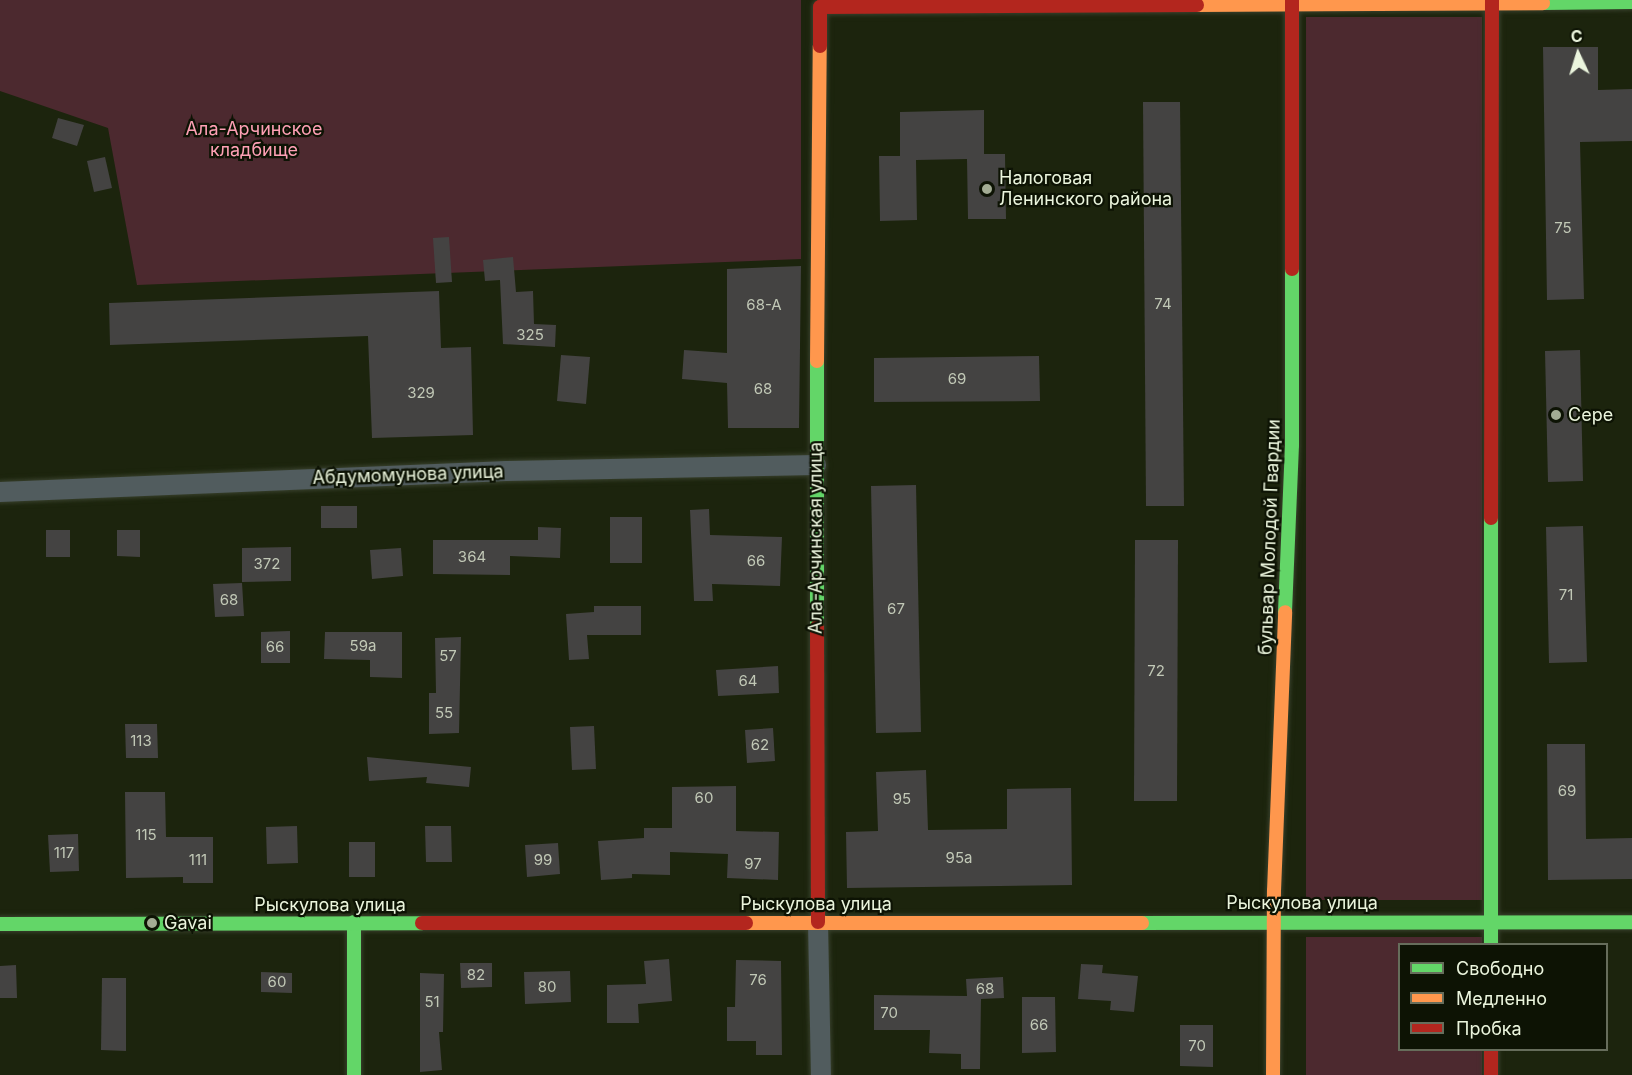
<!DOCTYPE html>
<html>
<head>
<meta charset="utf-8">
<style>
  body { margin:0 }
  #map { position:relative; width:1632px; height:1075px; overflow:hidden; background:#1c240d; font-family:Inter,sans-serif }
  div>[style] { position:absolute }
  .green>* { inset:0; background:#4c292f }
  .building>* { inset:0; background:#444342 }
  .roads { filter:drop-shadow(0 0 2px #38402c) drop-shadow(0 0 2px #38402c) }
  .street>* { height:20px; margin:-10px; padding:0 10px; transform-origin:10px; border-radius:10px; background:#515c5e }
  .fast>* { height:14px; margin:-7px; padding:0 7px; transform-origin:7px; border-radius:7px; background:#63d668 }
  .slow>* { height:14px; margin:-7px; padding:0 7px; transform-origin:7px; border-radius:7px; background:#ff974d }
  .jam>* { height:14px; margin:-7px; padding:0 7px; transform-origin:7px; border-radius:7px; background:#b3261e }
  .dots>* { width:16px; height:16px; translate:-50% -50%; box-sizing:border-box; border:3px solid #0d1304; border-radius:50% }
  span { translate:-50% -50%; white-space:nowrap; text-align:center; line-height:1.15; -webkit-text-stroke:4.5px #0d1304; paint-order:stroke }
  .number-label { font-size:15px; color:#c1c8b6 }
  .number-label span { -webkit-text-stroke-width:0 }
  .park-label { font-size:18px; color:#fea0b5 }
  .poi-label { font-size:18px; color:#ebf5dd }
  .left { translate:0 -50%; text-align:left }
  .street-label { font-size:18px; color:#ebf5dd }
  .legend { position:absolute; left:1398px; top:943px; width:210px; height:108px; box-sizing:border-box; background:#0d1304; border:2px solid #666d5b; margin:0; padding:8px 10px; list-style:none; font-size:18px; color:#ebf5dd }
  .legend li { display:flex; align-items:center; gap:12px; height:30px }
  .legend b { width:30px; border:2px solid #666d5b }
  .north { position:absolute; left:1548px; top:24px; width:60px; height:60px; -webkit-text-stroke:4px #0d1304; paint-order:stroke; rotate:356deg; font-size:16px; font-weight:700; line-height:24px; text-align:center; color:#ebf5dd }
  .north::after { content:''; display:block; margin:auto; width:21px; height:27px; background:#ebf5dd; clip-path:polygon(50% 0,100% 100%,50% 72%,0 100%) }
</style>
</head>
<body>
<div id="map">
  <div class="green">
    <i style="clip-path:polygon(0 0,801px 0,801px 259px,137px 285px,108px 128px,0 91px)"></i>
    <i style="clip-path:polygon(1306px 17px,1482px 17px,1482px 900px,1306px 900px)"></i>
    <i style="clip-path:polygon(1306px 937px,1482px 937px,1482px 944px,1400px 944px,1400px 1050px,1482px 1050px,1482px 1075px,1306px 1075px)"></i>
  </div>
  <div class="building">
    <i style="clip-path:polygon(1543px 47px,1598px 47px,1598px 90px,1632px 89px,1632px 141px,1580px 142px,1584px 299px,1547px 300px)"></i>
    <i style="clip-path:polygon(1143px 102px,1180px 102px,1184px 506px,1146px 506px)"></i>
    <i style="clip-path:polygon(984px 110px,984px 154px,1005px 154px,1006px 219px,968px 219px,967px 159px,916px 160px,917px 220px,880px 221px,879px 156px,900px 156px,900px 112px)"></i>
    <i style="clip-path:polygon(58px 118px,84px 125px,77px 146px,52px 138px)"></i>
    <i style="clip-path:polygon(105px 157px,112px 188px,94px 192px,87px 161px)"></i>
    <i style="clip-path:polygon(449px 237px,452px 282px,436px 283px,433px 238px)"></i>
    <i style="clip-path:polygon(513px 257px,516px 292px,533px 291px,534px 324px,556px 325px,555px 347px,503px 344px,500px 280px,485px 281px,483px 260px)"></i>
    <i style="clip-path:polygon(801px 266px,799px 428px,728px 428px,727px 383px,682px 379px,684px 350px,727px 353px,727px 269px)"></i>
    <i style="clip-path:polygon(439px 291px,441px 348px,471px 347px,473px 435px,372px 438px,368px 336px,110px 345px,109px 303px)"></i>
    <i style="clip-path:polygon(1580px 350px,1583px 481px,1548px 482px,1545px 351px)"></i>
    <i style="clip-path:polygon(561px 355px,590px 357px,586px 404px,557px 401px)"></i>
    <i style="clip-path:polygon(1039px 356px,1040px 401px,874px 402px,874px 358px)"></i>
    <i style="clip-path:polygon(916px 485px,921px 732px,876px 733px,871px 486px)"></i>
    <i style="clip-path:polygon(321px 506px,357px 506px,357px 528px,321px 528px)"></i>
    <i style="clip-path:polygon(709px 509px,710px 535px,782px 537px,780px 586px,712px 584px,713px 601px,694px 601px,690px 510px)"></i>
    <i style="clip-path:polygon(610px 517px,642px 517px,642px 563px,610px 563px)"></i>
    <i style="clip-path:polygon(1583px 526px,1587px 662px,1549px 663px,1546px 527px)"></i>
    <i style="clip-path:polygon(538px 527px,561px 528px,560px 558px,510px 556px,510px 575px,433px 574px,433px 540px,538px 540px)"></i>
    <i style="clip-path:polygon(46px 530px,70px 530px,70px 557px,46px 557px)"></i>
    <i style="clip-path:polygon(117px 530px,140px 530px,140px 557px,117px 556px)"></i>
    <i style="clip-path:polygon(1135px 540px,1178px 540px,1177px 801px,1134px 801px)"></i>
    <i style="clip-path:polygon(291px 547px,291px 581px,242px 582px,242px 548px)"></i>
    <i style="clip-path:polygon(401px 548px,403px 576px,372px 579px,370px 550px)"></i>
    <i style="clip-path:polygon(242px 583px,244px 616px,215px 617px,213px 584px)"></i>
    <i style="clip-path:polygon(594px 606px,641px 606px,641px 635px,587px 635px,589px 659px,569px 660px,566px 614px,594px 612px)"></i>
    <i style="clip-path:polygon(290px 631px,290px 663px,261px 663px,261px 632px)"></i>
    <i style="clip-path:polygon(325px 632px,402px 632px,402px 678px,370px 677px,370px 660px,324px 659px)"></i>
    <i style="clip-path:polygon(461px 637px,459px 733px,429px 734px,429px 693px,436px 693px,435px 638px)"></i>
    <i style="clip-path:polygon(778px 666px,779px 693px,718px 696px,716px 670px)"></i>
    <i style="clip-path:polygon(125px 724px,157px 724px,158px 758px,126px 758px)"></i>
    <i style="clip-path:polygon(594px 726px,596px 769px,572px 770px,570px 727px)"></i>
    <i style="clip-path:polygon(773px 728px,775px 761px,747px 763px,745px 730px)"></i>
    <i style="clip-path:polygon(1547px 744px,1585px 744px,1586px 839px,1632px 838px,1632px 879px,1548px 880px)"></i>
    <i style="clip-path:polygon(367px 757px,471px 767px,469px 787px,426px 783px,427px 777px,369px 781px)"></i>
    <i style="clip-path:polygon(926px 770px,928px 830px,1007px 829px,1007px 789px,1071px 788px,1072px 885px,847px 888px,846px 832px,878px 831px,876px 772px)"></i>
    <i style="clip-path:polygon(736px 786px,736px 831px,779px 832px,778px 880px,727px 878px,728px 854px,670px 852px,670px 875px,632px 874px,632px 878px,601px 880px,598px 841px,644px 838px,644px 828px,672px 828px,672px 787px)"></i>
    <i style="clip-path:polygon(125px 792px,165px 792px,166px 837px,213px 837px,213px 883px,183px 883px,183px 877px,126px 878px)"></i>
    <i style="clip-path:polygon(297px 826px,298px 863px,267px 864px,266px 827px)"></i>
    <i style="clip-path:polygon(425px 826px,451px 826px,452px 862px,426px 862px)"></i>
    <i style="clip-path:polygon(78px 834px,79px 871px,50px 872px,48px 835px)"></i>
    <i style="clip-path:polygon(349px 842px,375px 842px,375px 877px,349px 877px)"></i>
    <i style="clip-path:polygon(558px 843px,560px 874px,527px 877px,525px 845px)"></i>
    <i style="clip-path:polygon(669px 959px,672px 1001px,638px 1004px,639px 1023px,607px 1023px,607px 985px,646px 984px,644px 961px)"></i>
    <i style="clip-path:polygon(736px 960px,781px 961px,782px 1055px,756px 1055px,756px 1041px,727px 1041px,727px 1007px,735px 1007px)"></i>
    <i style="clip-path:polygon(460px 963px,492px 963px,492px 987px,461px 988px)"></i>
    <i style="clip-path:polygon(1081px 964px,1103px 965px,1102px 973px,1138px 976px,1134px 1012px,1110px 1010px,1111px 1001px,1078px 999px)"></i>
    <i style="clip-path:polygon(16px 965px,17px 998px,0 998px,0 966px)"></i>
    <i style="clip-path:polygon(570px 971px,571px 1002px,525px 1004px,524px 972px)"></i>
    <i style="clip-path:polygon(261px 972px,292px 973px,292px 993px,261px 992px)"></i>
    <i style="clip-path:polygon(420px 973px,444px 974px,443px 1032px,439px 1032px,442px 1070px,420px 1072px)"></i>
    <i style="clip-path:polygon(1003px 977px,1004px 998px,981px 999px,980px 1069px,961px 1069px,961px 1054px,929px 1053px,930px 1030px,874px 1030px,874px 995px,967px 996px,966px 979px)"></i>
    <i style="clip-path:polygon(102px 978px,126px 978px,126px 1051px,101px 1050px)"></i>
    <i style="clip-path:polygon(1022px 997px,1055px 997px,1056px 1052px,1022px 1053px)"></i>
    <i style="clip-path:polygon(1180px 1025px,1213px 1025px,1213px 1067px,1180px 1066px)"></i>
  </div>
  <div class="roads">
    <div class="street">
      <i style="left:0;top:492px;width:507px;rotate:-2.37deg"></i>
      <i style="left:507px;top:471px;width:309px;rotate:-1.1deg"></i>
      <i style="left:818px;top:922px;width:153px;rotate:88.9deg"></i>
    </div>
    <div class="fast">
      <i style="left:1543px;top:3px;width:89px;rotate:-0.6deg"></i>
      <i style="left:1285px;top:612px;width:167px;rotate:-87.6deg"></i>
      <i style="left:1292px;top:445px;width:176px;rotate:-90deg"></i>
      <i style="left:817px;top:627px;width:266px;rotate:-90deg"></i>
      <i style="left:354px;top:922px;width:153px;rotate:90deg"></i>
      <i style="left:1142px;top:923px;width:490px;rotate:-0.1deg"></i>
      <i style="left:0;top:924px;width:422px;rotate:-0.1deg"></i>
      <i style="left:1491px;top:944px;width:426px;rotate:-90deg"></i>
    </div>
    <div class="slow">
      <i style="left:1197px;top:5px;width:346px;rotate:-0.3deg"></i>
      <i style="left:817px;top:361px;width:315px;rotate:-89.5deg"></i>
      <i style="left:746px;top:923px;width:396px"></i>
      <i style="left:1273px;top:1075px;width:184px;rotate:-89.7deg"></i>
      <i style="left:1274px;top:891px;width:279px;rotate:-87.7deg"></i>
    </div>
    <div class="jam">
      <i style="left:1292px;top:0;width:269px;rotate:90deg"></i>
      <i style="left:820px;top:46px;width:39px;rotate:-90deg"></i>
      <i style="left:820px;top:7px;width:377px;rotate:-0.3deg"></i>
      <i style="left:1491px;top:518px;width:518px;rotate:-89.89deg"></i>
      <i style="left:817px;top:627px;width:295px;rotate:89.8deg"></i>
      <i style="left:422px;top:923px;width:324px"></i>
      <i style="left:1491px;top:1050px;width:25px;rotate:90deg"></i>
    </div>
  </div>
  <div class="dots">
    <i style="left:987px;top:189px;background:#a3ac94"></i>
    <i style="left:1556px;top:415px;background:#a3ac94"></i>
    <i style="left:152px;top:923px;background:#a3ac94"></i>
  </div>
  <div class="number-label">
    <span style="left:1563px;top:228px">75</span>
    <span style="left:1163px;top:304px">74</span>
    <span style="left:764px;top:305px">68-A</span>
    <span style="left:530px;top:335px">325</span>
    <span style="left:957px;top:379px">69</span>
    <span style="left:763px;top:389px">68</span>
    <span style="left:421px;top:393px">329</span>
    <span style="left:472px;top:557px">364</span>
    <span style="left:756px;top:561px">66</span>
    <span style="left:267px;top:564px">372</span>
    <span style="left:1566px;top:595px">71</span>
    <span style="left:229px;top:600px">68</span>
    <span style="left:896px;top:609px">67</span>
    <span style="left:363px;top:646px">59a</span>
    <span style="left:275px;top:647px">66</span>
    <span style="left:448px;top:656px">57</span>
    <span style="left:1156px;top:671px">72</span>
    <span style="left:748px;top:681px">64</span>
    <span style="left:444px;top:713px">55</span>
    <span style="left:141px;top:741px">113</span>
    <span style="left:760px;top:745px">62</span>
    <span style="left:1567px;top:791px">69</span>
    <span style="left:704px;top:798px">60</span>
    <span style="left:902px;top:799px">95</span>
    <span style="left:146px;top:835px">115</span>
    <span style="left:64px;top:853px">117</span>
    <span style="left:959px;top:858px">95а</span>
    <span style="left:198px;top:860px">111</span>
    <span style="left:543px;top:860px">99</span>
    <span style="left:753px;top:864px">97</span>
    <span style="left:476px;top:975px">82</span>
    <span style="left:758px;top:980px">76</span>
    <span style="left:277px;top:982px">60</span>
    <span style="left:547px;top:987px">80</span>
    <span style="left:985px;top:989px">68</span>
    <span style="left:432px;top:1002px">51</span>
    <span style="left:889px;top:1013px">70</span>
    <span style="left:1039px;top:1025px">66</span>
    <span style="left:1197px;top:1046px">70</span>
  </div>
  <div class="park-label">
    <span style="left:254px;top:140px">Ала-Арчинское<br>кладбище</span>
  </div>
  <div class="poi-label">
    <span class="left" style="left:999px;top:189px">Налоговая<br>Ленинского района</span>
    <span class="left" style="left:1568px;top:415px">Сере</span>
    <span class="left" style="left:164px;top:923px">Gavai</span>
  </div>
  <div class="street-label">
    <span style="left:408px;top:475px;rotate:-2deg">Абдумомунова улица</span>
    <span style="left:1270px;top:537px;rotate:-88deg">бульвар Молодой Гвардии</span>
    <span style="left:816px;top:538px;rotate:-90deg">Ала-Арчинская улица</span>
    <span style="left:1302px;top:903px">Рыскулова улица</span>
    <span style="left:816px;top:904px">Рыскулова улица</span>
    <span style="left:330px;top:905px">Рыскулова улица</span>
  </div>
  <ul class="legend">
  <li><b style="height:8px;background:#63d668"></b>Свободно</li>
  <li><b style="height:8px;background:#ff974d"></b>Медленно</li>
  <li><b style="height:8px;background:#b3261e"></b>Пробка</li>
  </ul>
  <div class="north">С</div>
</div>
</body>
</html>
